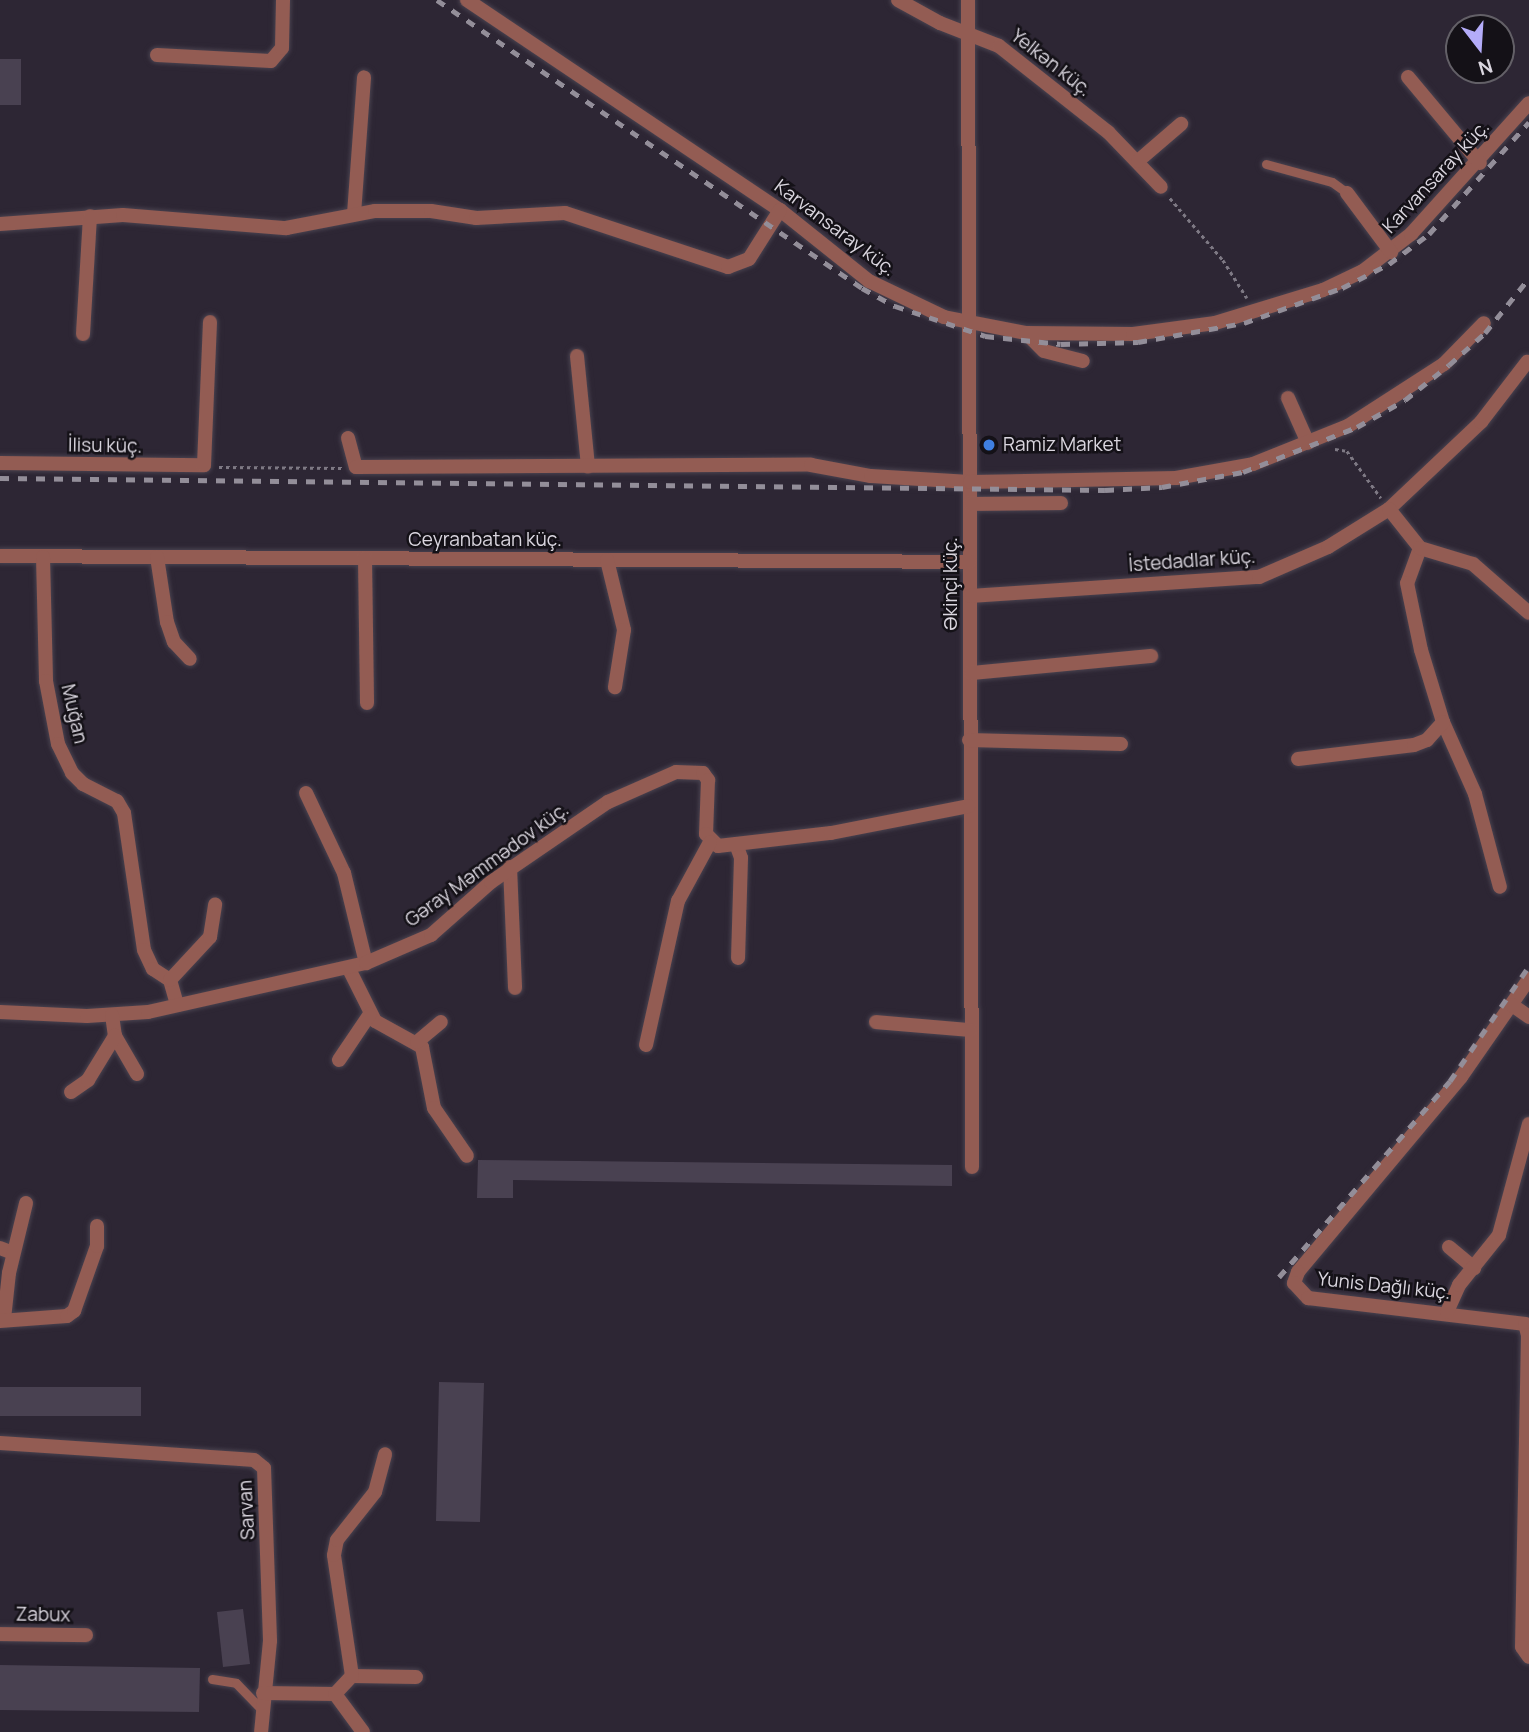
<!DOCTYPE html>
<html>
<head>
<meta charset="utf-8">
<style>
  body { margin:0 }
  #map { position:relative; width:1529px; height:1732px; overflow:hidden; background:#2d2634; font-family:Manrope,sans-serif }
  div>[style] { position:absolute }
  .building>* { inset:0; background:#494151 }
  .path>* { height:2.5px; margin-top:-1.25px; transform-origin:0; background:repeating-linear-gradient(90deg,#7e7984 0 3.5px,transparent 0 7px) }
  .roads { filter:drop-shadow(0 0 2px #49424f) drop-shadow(0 0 2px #49424f) }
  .lane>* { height:9px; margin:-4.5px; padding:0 4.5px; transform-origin:4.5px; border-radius:4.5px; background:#935c53 }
  .street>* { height:14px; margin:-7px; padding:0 7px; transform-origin:7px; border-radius:7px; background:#935c53 }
  .rail>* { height:5px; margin-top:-2.5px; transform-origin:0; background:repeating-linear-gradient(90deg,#938e99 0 9px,transparent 0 18px) }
  .dots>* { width:19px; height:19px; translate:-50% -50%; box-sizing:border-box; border:4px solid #141117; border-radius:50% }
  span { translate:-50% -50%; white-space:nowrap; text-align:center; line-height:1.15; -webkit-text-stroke:5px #141117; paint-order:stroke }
  .street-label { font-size:19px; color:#dad6df }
  .poi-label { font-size:19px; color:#dad6df }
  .left { translate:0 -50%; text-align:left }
  .north { position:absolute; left:1445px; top:14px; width:70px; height:70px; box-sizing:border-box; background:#141117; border:2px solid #636067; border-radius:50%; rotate:163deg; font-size:19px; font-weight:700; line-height:28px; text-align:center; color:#dad6df }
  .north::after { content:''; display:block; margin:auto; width:24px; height:32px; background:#b4acf9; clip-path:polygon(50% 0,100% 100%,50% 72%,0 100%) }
</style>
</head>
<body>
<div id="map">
  <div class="building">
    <i style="clip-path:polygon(0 59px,21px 59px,21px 105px,0 105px)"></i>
    <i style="clip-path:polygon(478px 1160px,952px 1165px,952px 1186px,513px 1180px,513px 1198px,477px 1198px)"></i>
    <i style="clip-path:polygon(439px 1382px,484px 1383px,480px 1522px,436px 1521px)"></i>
    <i style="clip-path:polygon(0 1387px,141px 1387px,141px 1416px,0 1416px)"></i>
    <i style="clip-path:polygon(243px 1609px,250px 1664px,223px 1667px,217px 1612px)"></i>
    <i style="clip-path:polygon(0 1665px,200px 1668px,199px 1712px,0 1710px)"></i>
  </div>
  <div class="path">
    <i style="left:1170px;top:198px;width:82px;rotate:49.5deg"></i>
    <i style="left:1223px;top:260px;width:45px;rotate:57.7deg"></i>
    <i style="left:1335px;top:449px;width:12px;rotate:9deg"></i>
    <i style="left:1347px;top:451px;width:58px;rotate:54.1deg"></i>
    <i style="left:219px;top:467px;width:123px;rotate:0.5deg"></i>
  </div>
  <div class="roads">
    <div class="lane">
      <i style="left:1266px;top:164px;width:68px;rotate:15.3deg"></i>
      <i style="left:1332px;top:182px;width:19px;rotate:36deg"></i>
      <i style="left:212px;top:1679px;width:24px;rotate:9deg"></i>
      <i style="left:236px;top:1683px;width:36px;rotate:46deg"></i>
    </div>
    <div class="street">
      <i style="left:467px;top:0;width:377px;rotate:33.9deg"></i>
      <i style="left:780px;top:210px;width:114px;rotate:38.6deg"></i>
      <i style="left:869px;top:281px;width:83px;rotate:25.6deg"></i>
      <i style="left:944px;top:317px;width:84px;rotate:11deg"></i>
      <i style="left:1026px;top:333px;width:107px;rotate:0.5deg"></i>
      <i style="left:1133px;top:334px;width:83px;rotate:-7.6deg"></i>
      <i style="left:1215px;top:323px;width:113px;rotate:-17deg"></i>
      <i style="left:1323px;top:290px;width:44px;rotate:-25.4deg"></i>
      <i style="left:1363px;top:271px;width:61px;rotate:-37.6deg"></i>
      <i style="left:1411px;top:234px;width:176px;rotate:-48deg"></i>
      <i style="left:898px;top:0;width:48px;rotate:28.7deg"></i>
      <i style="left:940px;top:23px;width:63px;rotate:21.3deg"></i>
      <i style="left:999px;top:46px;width:139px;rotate:38.3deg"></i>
      <i style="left:1108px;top:132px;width:76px;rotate:46.1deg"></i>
      <i style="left:968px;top:0;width:1167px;rotate:89.8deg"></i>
      <i style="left:157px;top:55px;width:114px;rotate:3deg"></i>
      <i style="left:271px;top:61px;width:17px;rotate:-50deg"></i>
      <i style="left:282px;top:48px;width:48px;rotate:-88.8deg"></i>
      <i style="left:1408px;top:77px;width:112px;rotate:50.1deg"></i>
      <i style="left:1138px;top:161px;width:57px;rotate:-40.7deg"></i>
      <i style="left:1347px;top:193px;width:74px;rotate:53.3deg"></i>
      <i style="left:354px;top:214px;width:137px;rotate:-85.8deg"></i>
      <i style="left:0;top:224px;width:123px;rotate:-4.2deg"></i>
      <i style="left:123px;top:215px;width:164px;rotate:4.6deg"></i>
      <i style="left:286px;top:228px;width:91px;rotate:-10.8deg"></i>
      <i style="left:375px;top:211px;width:56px"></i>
      <i style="left:431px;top:211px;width:46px;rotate:8.8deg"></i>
      <i style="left:476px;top:218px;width:89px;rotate:-3.2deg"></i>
      <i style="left:565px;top:213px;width:172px;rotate:18.3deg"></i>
      <i style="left:728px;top:267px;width:22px;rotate:-21deg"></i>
      <i style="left:749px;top:259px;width:58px;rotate:-57.7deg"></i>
      <i style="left:1026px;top:333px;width:25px;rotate:45deg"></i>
      <i style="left:1044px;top:351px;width:40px;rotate:14.4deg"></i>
      <i style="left:83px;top:334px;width:118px;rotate:-86.6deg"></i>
      <i style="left:577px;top:356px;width:111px;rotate:84.3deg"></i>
      <i style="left:1288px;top:398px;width:49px;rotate:66deg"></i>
      <i style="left:348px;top:438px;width:30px;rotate:75deg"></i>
      <i style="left:356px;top:467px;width:455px;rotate:-0.3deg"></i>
      <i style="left:811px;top:465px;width:61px;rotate:10.4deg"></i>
      <i style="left:871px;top:476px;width:99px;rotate:3.5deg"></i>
      <i style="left:970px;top:482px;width:206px;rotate:-1.1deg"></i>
      <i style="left:1176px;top:478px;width:78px;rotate:-10.3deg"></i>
      <i style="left:1253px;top:464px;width:102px;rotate:-21.8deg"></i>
      <i style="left:1348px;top:426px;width:114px;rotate:-32.9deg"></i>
      <i style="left:1444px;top:364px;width:57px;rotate:-45.7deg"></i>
      <i style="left:0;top:463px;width:204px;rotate:0.6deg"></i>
      <i style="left:204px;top:465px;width:143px;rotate:-87.6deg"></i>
      <i style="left:971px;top:504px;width:90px;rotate:-0.6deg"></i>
      <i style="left:1389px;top:509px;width:127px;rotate:-43.4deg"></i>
      <i style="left:1481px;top:422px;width:76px;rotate:-52.5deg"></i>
      <i style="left:1420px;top:548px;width:37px;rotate:110deg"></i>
      <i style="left:1407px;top:583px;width:68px;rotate:78.2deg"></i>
      <i style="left:1421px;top:650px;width:75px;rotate:73deg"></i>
      <i style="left:1443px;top:722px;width:79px;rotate:66deg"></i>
      <i style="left:1475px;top:794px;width:96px;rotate:75deg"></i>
      <i style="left:0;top:556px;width:970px;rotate:0.35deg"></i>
      <i style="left:43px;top:557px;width:124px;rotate:88.6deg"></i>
      <i style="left:46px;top:681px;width:64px;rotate:79.2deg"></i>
      <i style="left:58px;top:744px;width:32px;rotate:64deg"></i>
      <i style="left:72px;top:773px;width:16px;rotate:45deg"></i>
      <i style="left:83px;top:784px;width:38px;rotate:27deg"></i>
      <i style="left:117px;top:801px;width:14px;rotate:60deg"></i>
      <i style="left:124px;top:813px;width:138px;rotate:81.7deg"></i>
      <i style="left:144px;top:950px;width:21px;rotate:65deg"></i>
      <i style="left:153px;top:969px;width:20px;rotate:33deg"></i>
      <i style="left:170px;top:980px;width:26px;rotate:74deg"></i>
      <i style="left:157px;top:557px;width:66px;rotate:81.3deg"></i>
      <i style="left:167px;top:622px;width:21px;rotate:71deg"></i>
      <i style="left:174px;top:642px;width:23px;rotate:47deg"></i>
      <i style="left:365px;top:558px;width:145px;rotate:89.2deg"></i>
      <i style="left:607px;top:560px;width:72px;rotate:76.3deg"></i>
      <i style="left:624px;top:630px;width:58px;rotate:99deg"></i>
      <i style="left:970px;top:596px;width:290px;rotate:-3.8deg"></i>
      <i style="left:1259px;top:577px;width:75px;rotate:-23.5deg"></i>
      <i style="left:1328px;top:547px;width:72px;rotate:-31.9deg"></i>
      <i style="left:1389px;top:509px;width:50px;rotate:51.5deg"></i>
      <i style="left:1420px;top:548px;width:55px;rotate:16.8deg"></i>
      <i style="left:1473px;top:564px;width:74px;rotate:41.2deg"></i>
      <i style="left:971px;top:673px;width:181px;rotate:-5.4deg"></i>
      <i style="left:969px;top:740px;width:152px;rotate:1.5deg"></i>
      <i style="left:1298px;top:759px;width:117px;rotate:-6.9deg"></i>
      <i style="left:1414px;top:745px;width:14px;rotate:-21deg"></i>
      <i style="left:1427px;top:740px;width:24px;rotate:-48deg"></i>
      <i style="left:306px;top:793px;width:89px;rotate:64.6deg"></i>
      <i style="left:344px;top:873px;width:93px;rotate:76.3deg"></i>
      <i style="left:736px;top:844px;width:15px;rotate:70deg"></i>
      <i style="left:741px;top:858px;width:100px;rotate:91.7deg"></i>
      <i style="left:510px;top:867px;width:121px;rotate:87.6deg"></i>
      <i style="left:349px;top:969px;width:58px;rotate:63.4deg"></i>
      <i style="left:375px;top:1021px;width:54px;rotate:29deg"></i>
      <i style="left:422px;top:1047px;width:62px;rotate:78.9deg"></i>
      <i style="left:434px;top:1108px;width:58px;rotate:55.5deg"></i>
      <i style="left:1529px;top:979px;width:119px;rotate:124.8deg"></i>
      <i style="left:1461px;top:1077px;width:254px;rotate:129.9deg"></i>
      <i style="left:1298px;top:1272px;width:12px;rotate:110deg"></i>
      <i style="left:1294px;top:1283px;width:21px;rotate:47deg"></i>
      <i style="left:1308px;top:1298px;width:219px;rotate:6.8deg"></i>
      <i style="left:1525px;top:1324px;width:11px;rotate:75deg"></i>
      <i style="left:1528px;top:1335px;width:312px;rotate:91.1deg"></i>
      <i style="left:1522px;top:1647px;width:12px;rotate:55deg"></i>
      <i style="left:170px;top:980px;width:59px;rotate:-47.1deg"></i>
      <i style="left:210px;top:937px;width:33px;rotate:-81deg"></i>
      <i style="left:1512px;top:1005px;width:21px;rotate:35deg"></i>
      <i style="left:0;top:1012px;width:87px;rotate:2.6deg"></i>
      <i style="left:87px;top:1016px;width:61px;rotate:-3.8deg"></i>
      <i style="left:148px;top:1012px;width:223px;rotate:-12.7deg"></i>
      <i style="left:366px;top:963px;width:71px;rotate:-23.3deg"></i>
      <i style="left:431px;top:935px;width:80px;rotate:-41.5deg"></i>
      <i style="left:491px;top:882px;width:142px;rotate:-34.4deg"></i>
      <i style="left:608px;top:802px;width:74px;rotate:-23.8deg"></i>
      <i style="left:676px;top:772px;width:27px;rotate:2deg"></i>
      <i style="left:703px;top:773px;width:9px;rotate:54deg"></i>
      <i style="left:708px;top:780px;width:54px;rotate:92.1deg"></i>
      <i style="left:706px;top:834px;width:17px;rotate:45deg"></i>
      <i style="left:718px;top:846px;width:114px;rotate:-6.6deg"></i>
      <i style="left:831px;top:833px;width:140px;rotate:-11.1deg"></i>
      <i style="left:112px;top:1015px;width:21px;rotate:82deg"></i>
      <i style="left:115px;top:1036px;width:44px;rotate:59.9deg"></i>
      <i style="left:876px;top:1022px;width:94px;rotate:4.9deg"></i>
      <i style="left:417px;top:1042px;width:31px;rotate:-40deg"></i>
      <i style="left:646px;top:1045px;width:148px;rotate:-77.5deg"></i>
      <i style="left:678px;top:901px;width:67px;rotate:-61.5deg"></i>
      <i style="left:339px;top:1060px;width:55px;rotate:-56deg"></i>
      <i style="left:71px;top:1092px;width:21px;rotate:-35deg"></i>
      <i style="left:88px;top:1080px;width:52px;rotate:-58.5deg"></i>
      <i style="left:1449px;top:1247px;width:33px;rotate:40deg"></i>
      <i style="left:0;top:1248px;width:14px;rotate:21deg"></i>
      <i style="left:1447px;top:1312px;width:30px;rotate:-66deg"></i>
      <i style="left:1459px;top:1285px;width:64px;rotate:-51.3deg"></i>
      <i style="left:1499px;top:1235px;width:115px;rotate:-74.9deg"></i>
      <i style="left:4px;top:1319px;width:46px;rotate:-83.8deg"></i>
      <i style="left:9px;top:1273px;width:72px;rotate:-76.3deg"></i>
      <i style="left:0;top:1321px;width:67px;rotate:-4.3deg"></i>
      <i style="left:67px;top:1316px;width:9px;rotate:-36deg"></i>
      <i style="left:74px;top:1311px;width:69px;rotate:-70.5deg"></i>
      <i style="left:97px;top:1246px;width:20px;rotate:-90deg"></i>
      <i style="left:0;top:1443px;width:241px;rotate:3.8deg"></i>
      <i style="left:240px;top:1459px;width:14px;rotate:4deg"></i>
      <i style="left:254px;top:1460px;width:13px;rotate:39deg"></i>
      <i style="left:264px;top:1468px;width:173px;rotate:88deg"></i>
      <i style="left:270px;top:1641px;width:91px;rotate:95.6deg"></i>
      <i style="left:0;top:1634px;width:86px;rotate:0.7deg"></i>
      <i style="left:352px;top:1676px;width:64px;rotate:0.9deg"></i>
      <i style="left:263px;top:1693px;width:72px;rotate:0.8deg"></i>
      <i style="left:363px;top:1732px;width:47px;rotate:-126.4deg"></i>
      <i style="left:335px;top:1694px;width:25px;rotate:-47deg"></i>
      <i style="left:352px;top:1676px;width:122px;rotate:-98.5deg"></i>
      <i style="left:334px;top:1555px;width:15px;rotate:-79deg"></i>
      <i style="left:337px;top:1540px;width:61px;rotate:-51.6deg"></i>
      <i style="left:375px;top:1492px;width:39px;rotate:-75deg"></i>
    </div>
  </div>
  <div class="rail">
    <i style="left:437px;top:0;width:513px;rotate:34.12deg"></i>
    <i style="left:862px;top:288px;width:38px;rotate:29deg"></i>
    <i style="left:895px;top:306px;width:95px;rotate:18.4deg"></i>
    <i style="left:985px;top:336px;width:76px;rotate:6deg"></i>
    <i style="left:1061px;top:344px;width:77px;rotate:-1.5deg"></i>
    <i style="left:1138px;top:342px;width:108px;rotate:-10.2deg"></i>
    <i style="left:1244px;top:323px;width:104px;rotate:-19.7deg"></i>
    <i style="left:1342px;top:288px;width:53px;rotate:-27.1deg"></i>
    <i style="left:1389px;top:264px;width:50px;rotate:-36.9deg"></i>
    <i style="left:1429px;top:234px;width:150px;rotate:-48.2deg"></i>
    <i style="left:0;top:478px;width:1105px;rotate:0.62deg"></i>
    <i style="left:1105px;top:490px;width:57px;rotate:-3deg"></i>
    <i style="left:1162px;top:487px;width:82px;rotate:-10.5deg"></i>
    <i style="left:1243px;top:472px;width:123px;rotate:-21.5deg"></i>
    <i style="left:1357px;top:427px;width:55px;rotate:-29.4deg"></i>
    <i style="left:1405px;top:400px;width:56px;rotate:-38.5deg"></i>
    <i style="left:1449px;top:365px;width:48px;rotate:-41.6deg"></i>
    <i style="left:1485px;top:333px;width:70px;rotate:-51.3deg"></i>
    <i style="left:1279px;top:1277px;width:260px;rotate:-48.9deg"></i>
    <i style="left:1450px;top:1081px;width:140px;rotate:-55.5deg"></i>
  </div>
  <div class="dots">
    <i style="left:989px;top:445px;background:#3f7fe0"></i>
  </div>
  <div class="street-label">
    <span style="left:1051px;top:63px;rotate:38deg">Yelkən küç.</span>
    <span style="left:1436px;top:177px;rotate:-47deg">Karvansaray küç.</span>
    <span style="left:835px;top:228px;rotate:37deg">Karvansaray küç.</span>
    <span style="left:105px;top:446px;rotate:1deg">İlisu küç.</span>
    <span style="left:485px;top:540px">Ceyranbatan küç.</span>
    <span style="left:1192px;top:561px;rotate:-4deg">İstedadlar küç.</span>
    <span style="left:951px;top:584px;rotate:-90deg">Əkinçi küç.</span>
    <span style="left:74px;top:714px;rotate:77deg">Muğan</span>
    <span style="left:487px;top:865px;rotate:-36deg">Gəray Məmmədov küç.</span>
    <span style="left:1384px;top:1286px;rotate:6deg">Yunis Dağlı küç.</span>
    <span style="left:247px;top:1510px;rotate:-93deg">Sarvan</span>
    <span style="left:43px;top:1615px;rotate:1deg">Zabux</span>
  </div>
  <div class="poi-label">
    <span class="left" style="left:1003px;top:445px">Ramiz Market</span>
  </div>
  <div class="north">N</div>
</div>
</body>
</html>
